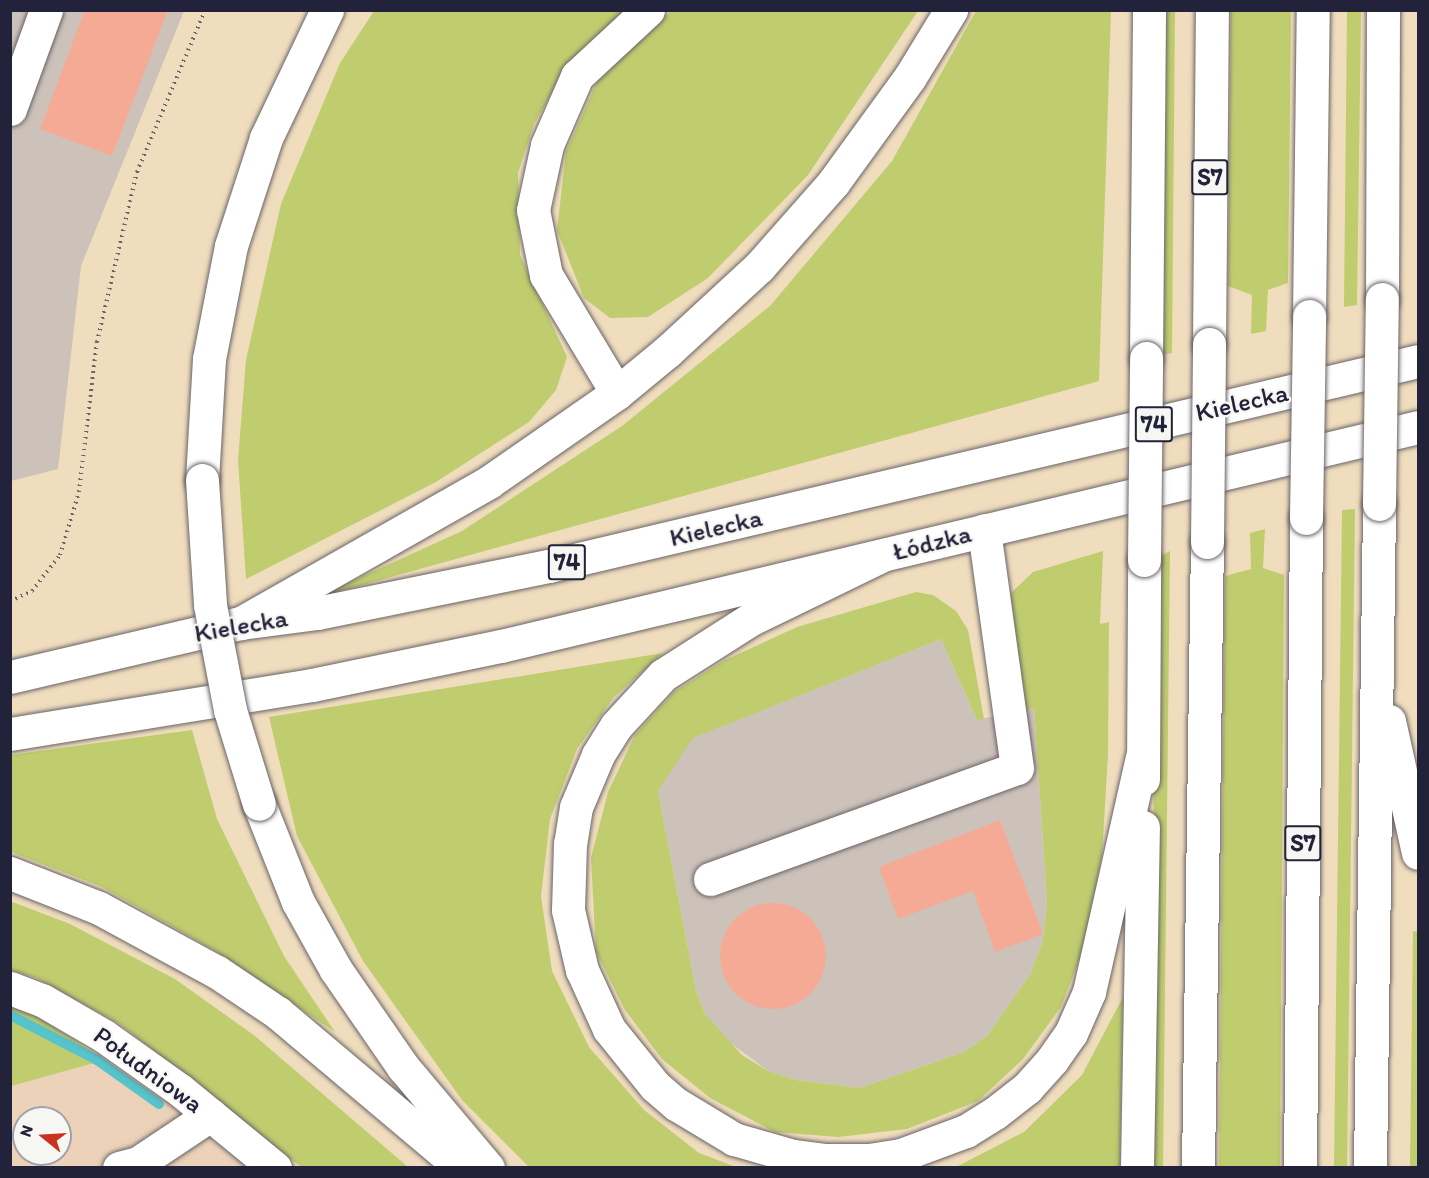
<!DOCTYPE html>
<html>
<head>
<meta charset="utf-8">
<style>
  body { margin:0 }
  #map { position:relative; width:1429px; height:1178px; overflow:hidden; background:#efddbd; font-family:Itim,sans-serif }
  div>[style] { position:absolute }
  .built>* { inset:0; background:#ebd2b8 }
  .industrial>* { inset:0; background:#cdc2b9 }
  .green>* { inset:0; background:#bfcd6f }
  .stream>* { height:10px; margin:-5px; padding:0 5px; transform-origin:5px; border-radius:5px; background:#56c4ca }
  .building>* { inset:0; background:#f5aa95 }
  .round { border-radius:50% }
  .path>* { height:4px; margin-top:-2px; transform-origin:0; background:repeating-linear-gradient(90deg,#6a6368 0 1.5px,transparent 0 6px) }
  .roads { filter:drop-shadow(0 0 2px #6a6368) drop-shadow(0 0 2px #6a6368) }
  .minor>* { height:33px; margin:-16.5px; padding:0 16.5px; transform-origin:16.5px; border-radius:16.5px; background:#fff }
  .major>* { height:33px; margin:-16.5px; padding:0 16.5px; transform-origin:16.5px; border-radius:16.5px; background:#fff }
  .highway>* { height:33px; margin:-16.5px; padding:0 16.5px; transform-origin:16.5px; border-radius:16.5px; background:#fff }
  .bridges { filter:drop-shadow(0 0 2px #6a6368) drop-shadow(0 0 2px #6a6368) }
  .highway-bridge>* { height:33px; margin:-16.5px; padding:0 16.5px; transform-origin:16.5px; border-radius:16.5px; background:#fff }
  span { translate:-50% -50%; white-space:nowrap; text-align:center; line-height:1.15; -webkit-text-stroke:4.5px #f6f6f2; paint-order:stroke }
  .shield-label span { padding:2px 4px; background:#f6f6f2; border:2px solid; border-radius:4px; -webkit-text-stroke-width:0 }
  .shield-label { font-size:24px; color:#22223b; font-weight:700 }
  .street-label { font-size:26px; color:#22223b }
  .frame { position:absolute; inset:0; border:12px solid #22223b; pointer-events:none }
  .north { position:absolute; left:12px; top:1106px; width:60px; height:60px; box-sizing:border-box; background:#f6f6f2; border:2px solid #a1a1a9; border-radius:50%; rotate:288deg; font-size:16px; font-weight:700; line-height:24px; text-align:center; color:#22223b }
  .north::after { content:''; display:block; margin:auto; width:21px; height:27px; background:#c8321e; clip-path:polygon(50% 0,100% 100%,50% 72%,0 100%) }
</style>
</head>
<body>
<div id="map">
  <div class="built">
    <i style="clip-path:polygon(evenodd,105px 1060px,208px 1129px,253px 1167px,11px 1167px,10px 1086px,105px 1060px,24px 1118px,60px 1118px,60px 1154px,24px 1154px,24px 1118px)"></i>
  </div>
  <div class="industrial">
    <i style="clip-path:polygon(10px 11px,184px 11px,81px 266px,58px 469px,11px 481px)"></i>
    <i style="clip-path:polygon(941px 639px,977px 720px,1034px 707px,1047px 901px,1043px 940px,1031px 973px,987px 1036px,964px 1052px,860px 1088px,796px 1080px,768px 1071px,724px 1038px,705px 1014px,696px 991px,658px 791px,692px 738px)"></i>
  </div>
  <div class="green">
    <i style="clip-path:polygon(1175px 10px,1172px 353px,1159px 355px,1162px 11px)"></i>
    <i style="clip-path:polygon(374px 11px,631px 11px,569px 62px,534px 124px,518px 173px,520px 255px,567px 357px,556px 390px,529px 422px,436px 482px,246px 579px,238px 460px,246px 360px,281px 204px,340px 63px)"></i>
    <i style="clip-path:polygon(672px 11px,918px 11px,808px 175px,708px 278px,648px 317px,610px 318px,584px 298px,557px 230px,566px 152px,597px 82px,645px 31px)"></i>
    <i style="clip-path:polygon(976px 11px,1111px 11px,1099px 381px,315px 598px,462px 531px,622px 426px,770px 306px,892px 161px)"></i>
    <i style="clip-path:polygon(1231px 11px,1291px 11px,1288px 283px,1268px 290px,1266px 331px,1251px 334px,1252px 295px,1228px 286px)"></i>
    <i style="clip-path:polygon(1347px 11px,1361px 11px,1357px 305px,1344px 307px)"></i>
    <i style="clip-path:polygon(1355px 509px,1347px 1167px,1334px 1168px,1342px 510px)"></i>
    <i style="clip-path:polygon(1265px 529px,1263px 568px,1284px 575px,1280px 1167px,1219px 1167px,1225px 576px,1251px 569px,1250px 533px)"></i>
    <i style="clip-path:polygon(1103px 551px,1100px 624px,1109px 622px,1108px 755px,1102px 855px,1085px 945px,1061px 1007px,1023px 1059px,978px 1101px,907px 1129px,838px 1137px,775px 1132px,710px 1098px,662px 1059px,625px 1010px,596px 952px,591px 858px,608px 792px,635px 735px,674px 692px,725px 660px,797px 627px,916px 592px,933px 595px,956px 611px,968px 630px,984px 719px,977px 720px,941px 639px,693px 738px,658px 791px,696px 991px,705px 1014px,742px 1055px,768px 1071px,796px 1080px,860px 1088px,964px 1052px,987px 1036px,1031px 973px,1043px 940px,1047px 901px,1034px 708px,1021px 710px,1005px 606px,1011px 593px,1033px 572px)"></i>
    <i style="clip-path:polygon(1170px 551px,1163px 1167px,1150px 1168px,1156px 558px)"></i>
    <i style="clip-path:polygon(663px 653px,613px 698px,577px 749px,550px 819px,541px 896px,552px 971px,589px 1047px,644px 1110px,699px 1153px,736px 1167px,529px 1167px,462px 1100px,363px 961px,297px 836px,269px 717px)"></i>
    <i style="clip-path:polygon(192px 730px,217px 819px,284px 956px,335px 1032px,216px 951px,102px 887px,11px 852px,10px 755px)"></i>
    <i style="clip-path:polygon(10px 901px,70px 924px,175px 979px,255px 1036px,408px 1167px,301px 1167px,120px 1024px,37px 978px,11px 970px)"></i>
    <i style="clip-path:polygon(1413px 931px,1418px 932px,1418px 1168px,1410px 1167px)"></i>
    <i style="clip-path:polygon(1123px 997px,1120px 1167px,956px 1167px,1024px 1132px,1082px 1075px)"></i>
    <i style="clip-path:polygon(10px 1003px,28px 1010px,105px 1060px,11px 1086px)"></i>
  </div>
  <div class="stream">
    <i style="left:10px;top:1015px;width:98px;rotate:27.3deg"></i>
    <i style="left:97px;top:1060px;width:76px;rotate:35.4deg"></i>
  </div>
  <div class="building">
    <i style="clip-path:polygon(85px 10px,168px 10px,112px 156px,40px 129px)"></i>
    <i style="clip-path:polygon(1000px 820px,1043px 934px,995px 952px,973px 891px,898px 919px,879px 867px)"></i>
    <i class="round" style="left:720px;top:903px;width:106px;height:106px"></i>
  </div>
  <div class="path">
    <i style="left:10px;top:601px;width:24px;rotate:-24deg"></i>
    <i style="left:32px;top:591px;width:46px;rotate:-52.1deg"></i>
    <i style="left:60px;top:555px;width:66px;rotate:-73.2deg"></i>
    <i style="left:79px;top:492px;width:151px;rotate:-83.2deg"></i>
    <i style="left:97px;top:342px;width:175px;rotate:-76.8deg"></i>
    <i style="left:137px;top:172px;width:176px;rotate:-67.2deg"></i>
  </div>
  <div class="roads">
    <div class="minor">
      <i style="left:10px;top:109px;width:105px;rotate:-70deg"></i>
      <i style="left:617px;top:393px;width:138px;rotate:-121deg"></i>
      <i style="left:546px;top:275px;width:66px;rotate:-101.3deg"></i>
      <i style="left:533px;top:210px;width:66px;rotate:-77.8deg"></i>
      <i style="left:547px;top:145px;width:75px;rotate:-66.5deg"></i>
      <i style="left:577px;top:76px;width:97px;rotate:-42.9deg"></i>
      <i style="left:710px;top:879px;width:326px;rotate:-19.9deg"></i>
      <i style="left:1017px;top:768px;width:240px;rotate:-97.9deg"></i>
      <i style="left:10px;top:988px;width:34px;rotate:21deg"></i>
      <i style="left:42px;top:1000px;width:72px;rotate:30.1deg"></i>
      <i style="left:104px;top:1036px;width:93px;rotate:35.4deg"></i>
      <i style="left:180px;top:1090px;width:123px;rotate:39.4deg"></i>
      <i style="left:119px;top:1168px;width:20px;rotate:-15deg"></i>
      <i style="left:138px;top:1163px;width:87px;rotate:-33.7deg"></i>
    </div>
    <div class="major">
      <i style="left:10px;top:677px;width:237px;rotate:-13.2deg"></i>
      <i style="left:241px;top:623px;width:77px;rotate:-7.5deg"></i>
      <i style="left:317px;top:613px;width:237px;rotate:-11.5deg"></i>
      <i style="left:549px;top:566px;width:893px;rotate:-13.27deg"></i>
      <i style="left:10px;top:734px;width:306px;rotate:-9.2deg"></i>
      <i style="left:312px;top:685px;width:193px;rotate:-11.7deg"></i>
      <i style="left:501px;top:646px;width:943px;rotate:-13.43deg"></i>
    </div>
    <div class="highway">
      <i style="left:1382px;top:299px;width:289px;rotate:-89.8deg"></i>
      <i style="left:1309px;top:316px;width:306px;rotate:-89.3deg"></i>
      <i style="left:1209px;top:344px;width:334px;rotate:-89.5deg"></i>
      <i style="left:1146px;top:358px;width:348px;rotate:-89.5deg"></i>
      <i style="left:202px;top:480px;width:121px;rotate:-86.7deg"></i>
      <i style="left:209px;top:359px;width:115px;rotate:-79deg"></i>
      <i style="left:231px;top:246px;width:114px;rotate:-72deg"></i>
      <i style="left:266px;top:138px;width:142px;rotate:-64.5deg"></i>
      <i style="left:881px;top:556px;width:144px;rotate:154.1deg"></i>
      <i style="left:751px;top:619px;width:104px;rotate:147.5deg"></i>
      <i style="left:663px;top:675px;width:69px;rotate:132.7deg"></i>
      <i style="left:616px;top:726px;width:34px;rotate:122deg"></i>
      <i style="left:598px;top:755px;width:56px;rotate:112.9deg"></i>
      <i style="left:576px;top:807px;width:36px;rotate:99deg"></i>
      <i style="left:570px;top:843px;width:67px;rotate:91.7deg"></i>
      <i style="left:568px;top:910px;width:62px;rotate:76.9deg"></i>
      <i style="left:582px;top:970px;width:65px;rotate:65.4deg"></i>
      <i style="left:609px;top:1029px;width:73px;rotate:51.1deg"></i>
      <i style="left:655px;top:1086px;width:28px;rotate:41deg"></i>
      <i style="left:676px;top:1104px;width:68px;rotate:31.1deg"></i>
      <i style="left:734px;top:1139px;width:61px;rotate:16.1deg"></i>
      <i style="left:793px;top:1156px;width:31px;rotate:7deg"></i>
      <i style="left:824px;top:1160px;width:45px"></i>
      <i style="left:869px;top:1160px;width:32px;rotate:-9deg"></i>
      <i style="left:901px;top:1155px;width:69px;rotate:-20.3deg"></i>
      <i style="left:966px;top:1131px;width:34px;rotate:-32deg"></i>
      <i style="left:995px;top:1113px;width:41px;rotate:-38deg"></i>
      <i style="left:1027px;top:1088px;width:38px;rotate:-48deg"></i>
      <i style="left:1052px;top:1060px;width:33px;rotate:-55deg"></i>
      <i style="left:1071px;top:1033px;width:45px;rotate:-66.3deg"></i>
      <i style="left:1089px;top:992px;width:241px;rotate:-77.3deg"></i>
      <i style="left:241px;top:623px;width:285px;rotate:-29.6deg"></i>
      <i style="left:489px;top:482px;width:156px;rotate:-34.8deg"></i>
      <i style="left:617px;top:393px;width:66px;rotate:-39.5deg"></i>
      <i style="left:668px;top:351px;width:124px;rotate:-42.7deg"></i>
      <i style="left:759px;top:267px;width:112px;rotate:-48.6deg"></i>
      <i style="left:833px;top:183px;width:131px;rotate:-54deg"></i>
      <i style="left:910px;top:77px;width:79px;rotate:-58.5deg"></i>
      <i style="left:1389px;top:721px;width:135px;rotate:77.6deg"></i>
      <i style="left:1143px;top:779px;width:219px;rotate:-89.7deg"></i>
      <i style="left:259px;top:804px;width:105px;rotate:68.3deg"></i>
      <i style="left:298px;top:902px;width:78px;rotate:60.8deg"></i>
      <i style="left:336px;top:970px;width:118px;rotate:55.4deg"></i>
      <i style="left:403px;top:1067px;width:132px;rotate:49.9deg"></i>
      <i style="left:10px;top:873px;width:96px;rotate:21.5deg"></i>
      <i style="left:99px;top:908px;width:134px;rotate:28.5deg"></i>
      <i style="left:217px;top:972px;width:73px;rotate:33.9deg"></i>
      <i style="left:278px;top:1013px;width:241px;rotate:40.1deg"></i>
      <i style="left:1137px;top:1168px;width:341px;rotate:-89deg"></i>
      <i style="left:1198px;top:1168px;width:626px;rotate:-89.18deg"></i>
      <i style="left:1300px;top:1168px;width:650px;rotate:-89.47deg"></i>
      <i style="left:1370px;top:1168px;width:664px;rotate:-89.22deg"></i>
    </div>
  </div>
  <div class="bridges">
    <div class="highway-bridge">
      <i style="left:202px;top:480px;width:125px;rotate:86.3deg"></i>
      <i style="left:210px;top:605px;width:107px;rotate:79.2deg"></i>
      <i style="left:230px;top:710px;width:98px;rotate:72.9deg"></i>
      <i style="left:1379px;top:504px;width:205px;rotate:-89.2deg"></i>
      <i style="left:1306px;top:518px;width:202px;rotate:-89.1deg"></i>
      <i style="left:1207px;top:542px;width:198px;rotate:-89.4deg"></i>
      <i style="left:1144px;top:560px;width:202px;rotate:-89.4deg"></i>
    </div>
  </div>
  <div class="shield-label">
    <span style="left:1210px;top:177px">S7</span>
    <span style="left:1154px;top:424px">74</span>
    <span style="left:567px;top:562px">74</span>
    <span style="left:1303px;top:843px">S7</span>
  </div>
  <div class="street-label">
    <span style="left:1242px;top:403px;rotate:-13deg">Kielecka</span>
    <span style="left:716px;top:528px;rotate:-13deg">Kielecka</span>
    <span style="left:932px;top:543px;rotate:-14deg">Łódzka</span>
    <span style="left:241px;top:626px;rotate:-10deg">Kielecka</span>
    <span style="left:148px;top:1070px;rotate:36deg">Południowa</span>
  </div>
  <div class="frame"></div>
  <div class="north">N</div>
</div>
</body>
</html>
